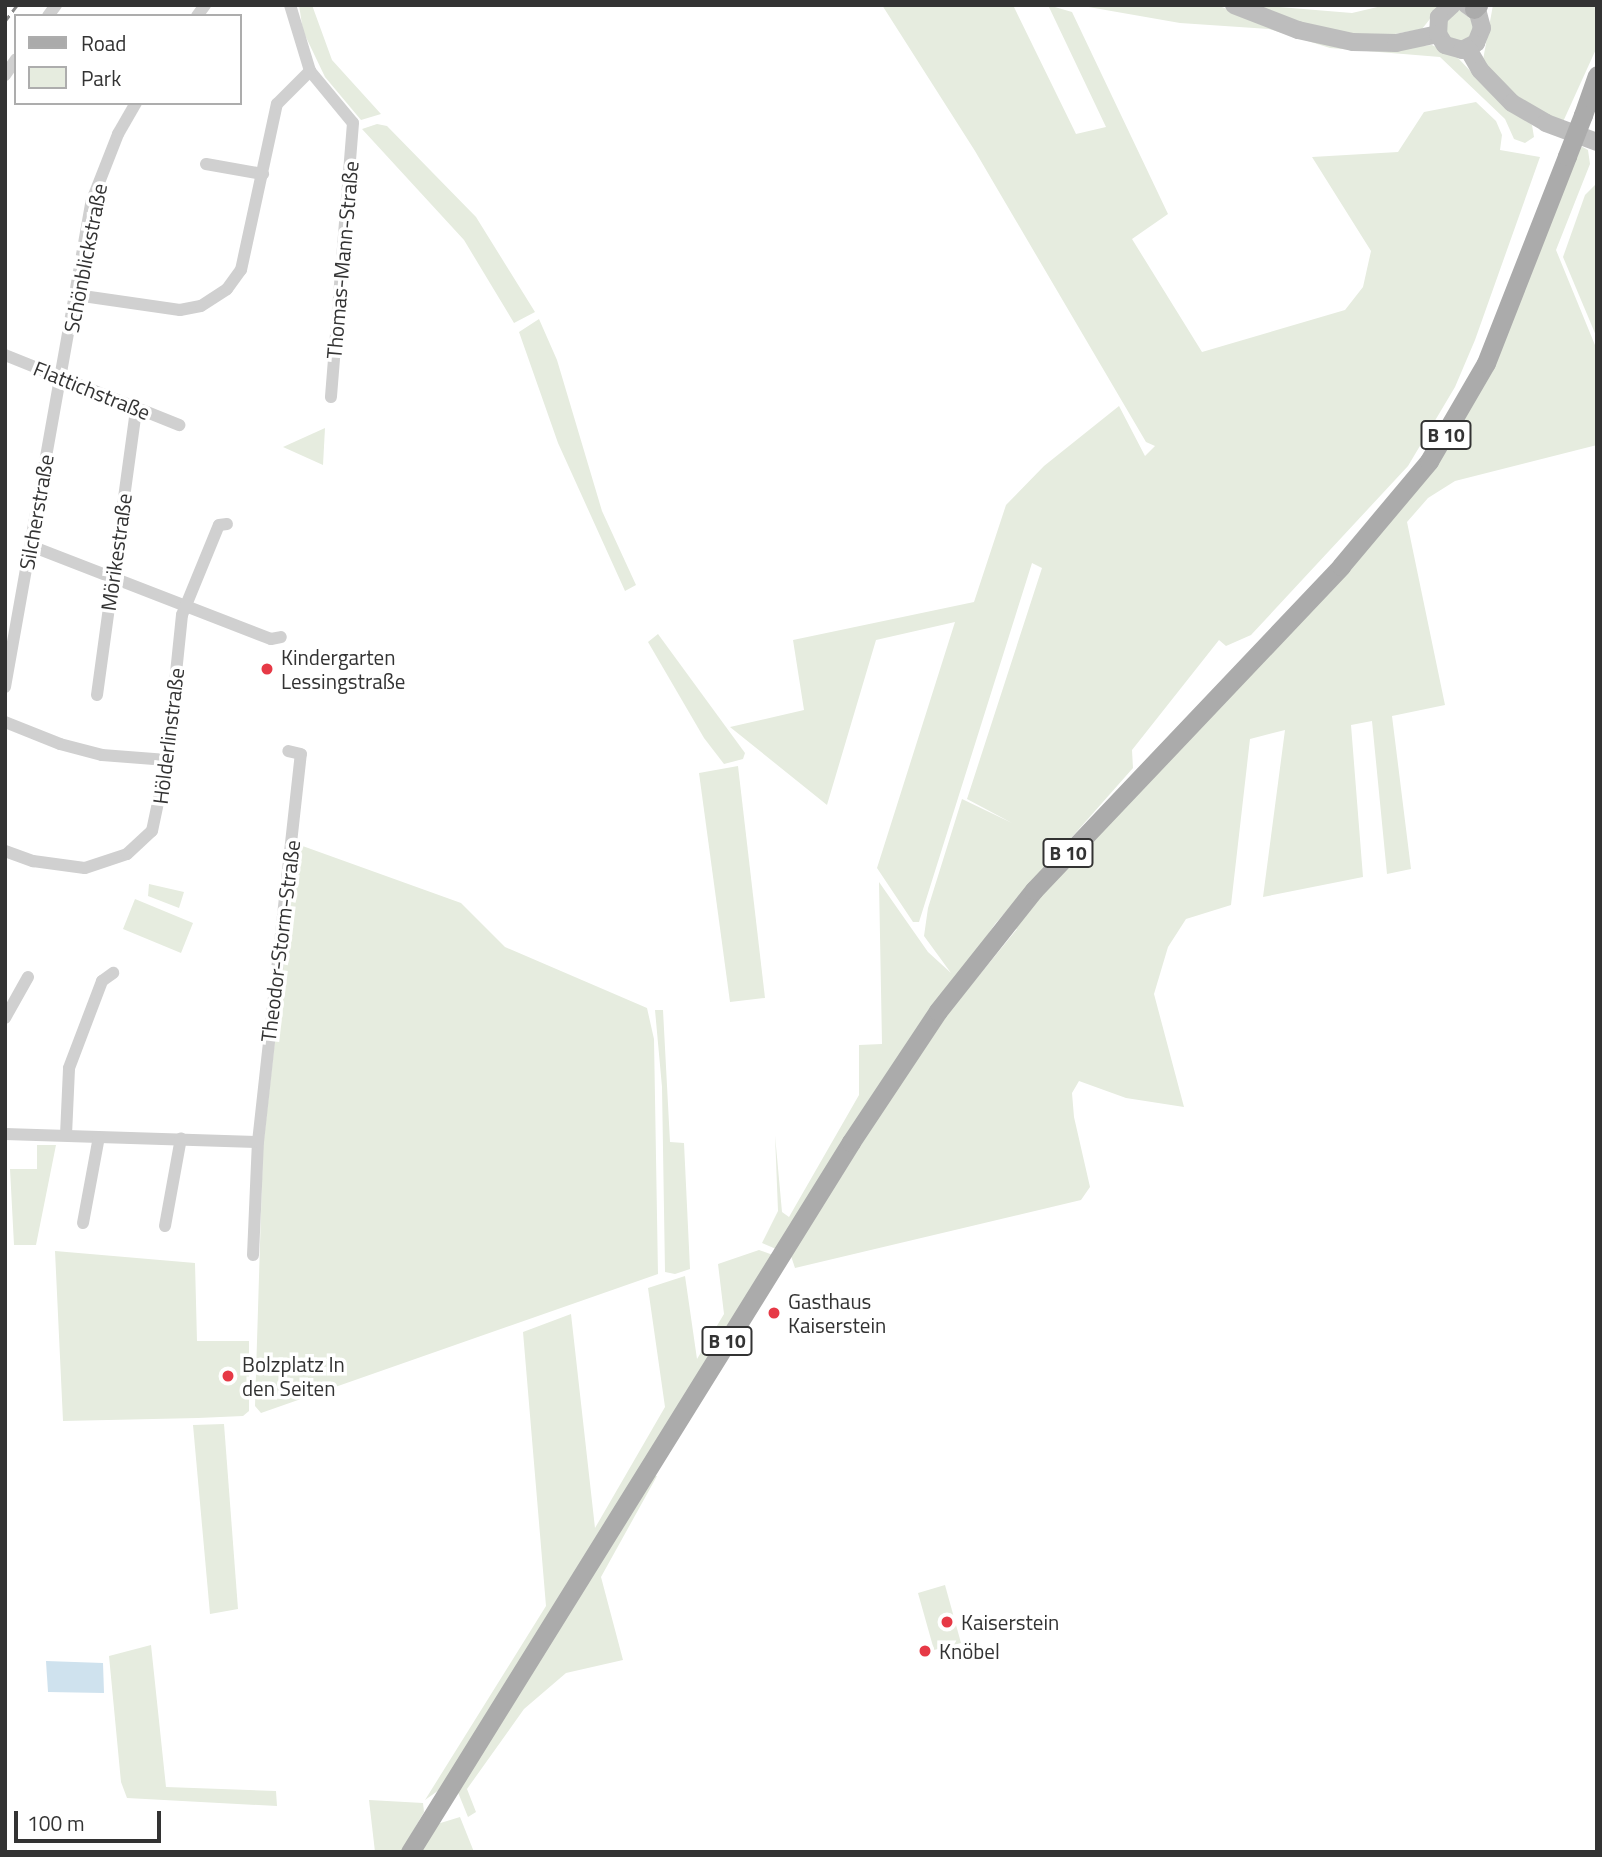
<!DOCTYPE html>
<html>
<head>
<meta charset="utf-8">
<style>
  body { margin:0 }
  #map { position:relative; width:1602px; height:1857px; overflow:hidden; background:#fff; font-family:"Titillium Web",sans-serif }
  div>[style] { position:absolute }
  .green>* { inset:0; background:#e6ecdf }
  .water>* { inset:0; background:#cfe2ee }
  .minor>* { height:12px; margin:-6px; padding:0 6px; transform-origin:6px; border-radius:6px; background:#d0d0d0 }
  .secondary>* { height:18px; margin:-9px; padding:0 9px; transform-origin:9px; border-radius:9px; background:#bdbdbd }
  .primary>* { height:19px; margin:-9.5px; padding:0 9.5px; transform-origin:9.5px; border-radius:9.5px; background:#ababab }
  .rail>* { height:2.5px; margin-top:-1.25px; transform-origin:0; background:repeating-linear-gradient(90deg,#888 0 7px,transparent 0 12px) }
  .primary-bridge>* { height:19px; margin:-9.5px; padding:0 9.5px; transform-origin:9.5px; border-radius:9.5px; background:#ababab }
  .dots>* { width:19px; height:19px; translate:-50% -50%; box-sizing:border-box; border:4px solid #fff; border-radius:50% }
  span { translate:-50% -50%; white-space:nowrap; text-align:center; line-height:1.15; -webkit-text-stroke:7px #fff; paint-order:stroke }
  .shield-label span { padding:2px 5px; background:#fff; border:2px solid; border-radius:5px; -webkit-text-stroke-width:0 }
  .shield-label { font-size:19px; color:#333; font-weight:700 }
  .street-label { font-size:21px; color:#333 }
  .poi-label { font-size:21px; color:#333 }
  .left { translate:0 -50%; text-align:left }
  .frame { position:absolute; inset:0; border:7px solid #333; pointer-events:none }
  .legend { position:absolute; left:14px; top:14px; width:228px; height:91px; box-sizing:border-box; background:#fff; border:2px solid #adadad; margin:0; padding:9px 12px; list-style:none; font-size:21px; color:#333 }
  .legend li { display:flex; align-items:center; gap:14px; height:35px }
  .legend b { width:35px; border:2px solid #adadad }
  .scale { position:absolute; left:14px; top:1811px; width:147px; height:32px; box-sizing:border-box; border:4px solid #333; border-top:0; padding-left:9px; font-size:21px; line-height:24px; white-space:nowrap; color:#333; -webkit-text-stroke:5px #fff; paint-order:stroke }
</style>
</head>
<body>
<div id="map">
  <div class="green">
    <i style="clip-path:polygon(299px 5px,312px 5px,332px 60px,381px 114px,361px 120px,325px 77px,303px 31px)"></i>
    <i style="clip-path:polygon(882px 5px,1013px 5px,1076px 134px,1106px 127px,1048px 5px,1072px 12px,1168px 214px,1132px 239px,1202px 352px,1345px 310px,1363px 287px,1371px 251px,1312px 157px,1398px 152px,1424px 112px,1476px 102px,1496px 121px,1502px 135px,1500px 150px,1540px 157px,1475px 340px,1455px 387px,1408px 466px,1251px 635px,1226px 646px,1219px 640px,1132px 750px,1133px 768px,995px 924px,776px 1249px,762px 1243px,778px 1211px,775px 1135px,782px 1212px,789px 1217px,859px 1095px,859px 1045px,882px 1044px,879px 882px,928px 952px,951px 973px,924px 936px,928px 908px,962px 799px,1012px 823px,967px 799px,1042px 568px,1032px 563px,919px 922px,913px 922px,877px 868px,955px 622px,876px 640px,827px 805px,730px 727px,804px 710px,793px 640px,974px 602px,1006px 505px,1044px 466px,1119px 406px,1145px 456px,1155px 446px,1146px 442px,975px 151px)"></i>
    <i style="clip-path:polygon(1077px 5px,1217px 5px,1244px 16px,1389px 49px,1432px 45px,1458px 58px,1494px 96px,1532px 125px,1534px 137px,1525px 143px,1514px 139px,1505px 119px,1440px 57px,1330px 48px,1269px 29px,1180px 23px)"></i>
    <i style="clip-path:polygon(1253px 5px,1352px 13px,1386px 5px,1441px 5px,1422px 29px,1378px 37px,1317px 28px)"></i>
    <i style="clip-path:polygon(1493px 5px,1597px 5px,1597px 47px,1562px 124px,1503px 87px,1483px 60px)"></i>
    <i style="clip-path:polygon(1458px 9px,1477px 24px,1466px 43px,1445px 37px,1446px 16px)"></i>
    <i style="clip-path:polygon(377px 124px,387px 126px,476px 217px,535px 312px,514px 323px,464px 240px,362px 129px)"></i>
    <i style="clip-path:polygon(1581px 146px,1588px 150px,1590px 164px,1556px 250px,1597px 350px,1597px 445px,1455px 481px,1428px 498px,1407px 522px,1445px 705px,1392px 716px,1411px 869px,1387px 874px,1372px 721px,1351px 725px,1363px 877px,1263px 897px,1285px 730px,1250px 739px,1231px 905px,1186px 919px,1168px 947px,1154px 994px,1184px 1107px,1126px 1098px,1079px 1081px,1072px 1093px,1074px 1117px,1090px 1187px,1081px 1200px,795px 1268px,790px 1253px,918px 1050px,1017px 929px,1012px 927px,1435px 466px)"></i>
    <i style="clip-path:polygon(1597px 183px,1597px 338px,1563px 257px,1585px 195px)"></i>
    <i style="clip-path:polygon(539px 319px,557px 360px,602px 511px,636px 585px,625px 591px,558px 443px,519px 332px)"></i>
    <i style="clip-path:polygon(325px 428px,323px 465px,283px 447px)"></i>
    <i style="clip-path:polygon(658px 634px,745px 753px,743px 759px,724px 764px,704px 738px,648px 642px)"></i>
    <i style="clip-path:polygon(738px 766px,765px 998px,730px 1002px,699px 773px)"></i>
    <i style="clip-path:polygon(297px 844px,461px 903px,505px 947px,647px 1008px,654px 1039px,658px 1274px,261px 1413px,255px 1406px,263px 1147px)"></i>
    <i style="clip-path:polygon(149px 884px,184px 892px,179px 908px,148px 896px)"></i>
    <i style="clip-path:polygon(135px 899px,193px 923px,181px 953px,123px 929px)"></i>
    <i style="clip-path:polygon(655px 1010px,663px 1010px,670px 1142px,684px 1143px,690px 1269px,675px 1274px,665px 1272px,662px 1087px)"></i>
    <i style="clip-path:polygon(37px 1145px,56px 1145px,36px 1245px,14px 1245px,10px 1169px,37px 1169px)"></i>
    <i style="clip-path:polygon(759px 1250px,773px 1255px,439px 1790px,425px 1800px,546px 1606px,523px 1332px,571px 1314px,595px 1528px,665px 1407px,648px 1288px,685px 1276px,697px 1359px,724px 1314px,718px 1264px)"></i>
    <i style="clip-path:polygon(55px 1251px,195px 1263px,197px 1341px,249px 1341px,249px 1411px,243px 1416px,198px 1418px,63px 1421px)"></i>
    <i style="clip-path:polygon(224px 1424px,238px 1609px,210px 1614px,193px 1425px)"></i>
    <i style="clip-path:polygon(651px 1475px,657px 1476px,601px 1577px,623px 1660px,566px 1673px,524px 1709px,467px 1789px,476px 1812px,468px 1817px,457px 1790px)"></i>
    <i style="clip-path:polygon(945px 1585px,961px 1643px,934px 1650px,918px 1593px)"></i>
    <i style="clip-path:polygon(151px 1645px,166px 1787px,276px 1791px,277px 1806px,127px 1798px,121px 1782px,109px 1656px)"></i>
    <i style="clip-path:polygon(369px 1800px,423px 1803px,424px 1812px,401px 1852px,375px 1852px)"></i>
    <i style="clip-path:polygon(460px 1817px,474px 1852px,418px 1852px,434px 1825px)"></i>
  </div>
  <div class="water">
    <i style="clip-path:polygon(46px 1661px,103px 1663px,104px 1693px,48px 1692px)"></i>
  </div>
  <div class="minor">
    <i style="left:290px;top:5px;width:69px;rotate:73.1deg"></i>
    <i style="left:310px;top:71px;width:67px;rotate:50.4deg"></i>
    <i style="left:353px;top:123px;width:275px;rotate:94.6deg"></i>
    <i style="left:48px;top:16px;width:14px;rotate:-54deg"></i>
    <i style="left:197px;top:16px;width:14px;rotate:-54deg"></i>
    <i style="left:5px;top:75px;width:19px;rotate:-55deg"></i>
    <i style="left:206px;top:164px;width:58px;rotate:10deg"></i>
    <i style="left:76px;top:295px;width:105px;rotate:8.2deg"></i>
    <i style="left:180px;top:310px;width:21px;rotate:-11deg"></i>
    <i style="left:201px;top:306px;width:31px;rotate:-33deg"></i>
    <i style="left:227px;top:289px;width:24px;rotate:-54deg"></i>
    <i style="left:241px;top:270px;width:170px;rotate:-77.8deg"></i>
    <i style="left:277px;top:104px;width:47px;rotate:-45deg"></i>
    <i style="left:5px;top:355px;width:188px;rotate:21.9deg"></i>
    <i style="left:31px;top:546px;width:257px;rotate:21.2deg"></i>
    <i style="left:271px;top:639px;width:10px;rotate:-11deg"></i>
    <i style="left:5px;top:687px;width:492px;rotate:-79.9deg"></i>
    <i style="left:91px;top:203px;width:74px;rotate:-68.6deg"></i>
    <i style="left:118px;top:134px;width:36px;rotate:-60deg"></i>
    <i style="left:97px;top:695px;width:289px;rotate:-82.2deg"></i>
    <i style="left:5px;top:722px;width:59px;rotate:21.8deg"></i>
    <i style="left:60px;top:744px;width:43px;rotate:14.7deg"></i>
    <i style="left:102px;top:755px;width:65px;rotate:4.4deg"></i>
    <i style="left:5px;top:851px;width:30px;rotate:20deg"></i>
    <i style="left:33px;top:861px;width:52px;rotate:7.7deg"></i>
    <i style="left:85px;top:868px;width:44px;rotate:-18.4deg"></i>
    <i style="left:127px;top:854px;width:34px;rotate:-43deg"></i>
    <i style="left:152px;top:831px;width:73px;rotate:-78.1deg"></i>
    <i style="left:167px;top:760px;width:146px;rotate:-84.1deg"></i>
    <i style="left:182px;top:615px;width:97px;rotate:-67.7deg"></i>
    <i style="left:219px;top:525px;width:8px;rotate:-7deg"></i>
    <i style="left:5px;top:1018px;width:47px;rotate:-60.7deg"></i>
    <i style="left:5px;top:1134px;width:253px;rotate:1.8deg"></i>
    <i style="left:66px;top:1135px;width:67px;rotate:-87.4deg"></i>
    <i style="left:69px;top:1068px;width:93px;rotate:-69.2deg"></i>
    <i style="left:102px;top:981px;width:14px;rotate:-36deg"></i>
    <i style="left:83px;top:1223px;width:87px;rotate:-79.5deg"></i>
    <i style="left:165px;top:1226px;width:89px;rotate:-79.7deg"></i>
    <i style="left:253px;top:1255px;width:113px;rotate:-87.5deg"></i>
    <i style="left:258px;top:1142px;width:390px;rotate:-83.7deg"></i>
    <i style="left:301px;top:754px;width:13px;rotate:-167deg"></i>
  </div>
  <div class="secondary">
    <i style="left:1234px;top:5px;width:69px;rotate:21.3deg"></i>
    <i style="left:1298px;top:30px;width:56px;rotate:12.3deg"></i>
    <i style="left:1353px;top:42px;width:43px;rotate:1.3deg"></i>
    <i style="left:1396px;top:43px;width:43px;rotate:-12.1deg"></i>
    <i style="left:1452px;top:5px;width:18px;rotate:137deg"></i>
    <i style="left:1439px;top:17px;width:17px;rotate:93deg"></i>
    <i style="left:1438px;top:34px;width:13px;rotate:58deg"></i>
    <i style="left:1445px;top:45px;width:18px;rotate:16deg"></i>
    <i style="left:1462px;top:50px;width:16px;rotate:-27deg"></i>
    <i style="left:1476px;top:43px;width:16px;rotate:-68deg"></i>
    <i style="left:1482px;top:28px;width:16px;rotate:-105deg"></i>
    <i style="left:1478px;top:13px;width:14px;rotate:-144deg"></i>
    <i style="left:1468px;top:49px;width:24px;rotate:60deg"></i>
    <i style="left:1480px;top:70px;width:46px;rotate:45.9deg"></i>
    <i style="left:1512px;top:103px;width:39px;rotate:30deg"></i>
    <i style="left:1546px;top:123px;width:54px;rotate:20.4deg"></i>
  </div>
  <div class="primary">
    <i style="left:1474px;top:9px;width:6px;rotate:-45deg"></i>
    <i style="left:1583px;top:115px;width:42px;rotate:-70.7deg"></i>
    <i style="left:410px;top:1852px;width:836px;rotate:-58.15deg"></i>
    <i style="left:851px;top:1142px;width:157px;rotate:-56.4deg"></i>
    <i style="left:938px;top:1011px;width:154px;rotate:-51.6deg"></i>
    <i style="left:1034px;top:890px;width:446px;rotate:-46.5deg"></i>
    <i style="left:1341px;top:566px;width:137px;rotate:-50deg"></i>
    <i style="left:1429px;top:461px;width:113px;rotate:-59.8deg"></i>
    <i style="left:1486px;top:363px;width:222px;rotate:-68.6deg"></i>
  </div>
  <div class="rail">
    <i style="left:5px;top:21px;width:20px;rotate:-53deg"></i>
  </div>
  <div class="primary-bridge">
    <i style="left:1567px;top:156px;width:44px;rotate:-68.7deg"></i>
  </div>
  <div class="dots">
    <i style="left:267px;top:669px;background:#e63946"></i>
    <i style="left:774px;top:1313px;background:#e63946"></i>
    <i style="left:228px;top:1376px;background:#e63946"></i>
    <i style="left:947px;top:1622px;background:#e63946"></i>
    <i style="left:925px;top:1651px;background:#e63946"></i>
  </div>
  <div class="shield-label">
    <span style="left:1446px;top:435px">B 10</span>
    <span style="left:1068px;top:853px">B 10</span>
    <span style="left:727px;top:1341px">B 10</span>
  </div>
  <div class="street-label">
    <span style="left:85px;top:258px;rotate:-79deg">Schönblickstraße</span>
    <span style="left:342px;top:260px;rotate:-85deg">Thomas-Mann-Straße</span>
    <span style="left:92px;top:390px;rotate:22deg">Flattichstraße</span>
    <span style="left:36px;top:512px;rotate:-80deg">Silcherstraße</span>
    <span style="left:116px;top:552px;rotate:-82deg">Mörikestraße</span>
    <span style="left:168px;top:736px;rotate:-83deg">Hölderlinstraße</span>
    <span style="left:280px;top:941px;rotate:-83deg">Theodor-Storm-Straße</span>
  </div>
  <div class="poi-label">
    <span class="left" style="left:281px;top:669px">Kindergarten<br>Lessingstraße</span>
    <span class="left" style="left:788px;top:1313px">Gasthaus<br>Kaiserstein</span>
    <span class="left" style="left:242px;top:1376px">Bolzplatz In<br>den Seiten</span>
    <span class="left" style="left:961px;top:1622px">Kaiserstein</span>
    <span class="left" style="left:939px;top:1651px">Knöbel</span>
  </div>
  <div class="frame"></div>
  <ul class="legend">
  <li><b style="height:9px;background:#ababab"></b>Road</li>
  <li><b style="height:19px;background:#e6ecdf"></b>Park</li>
  </ul>
  <div class="scale">100 m</div>
</div>
</body>
</html>
